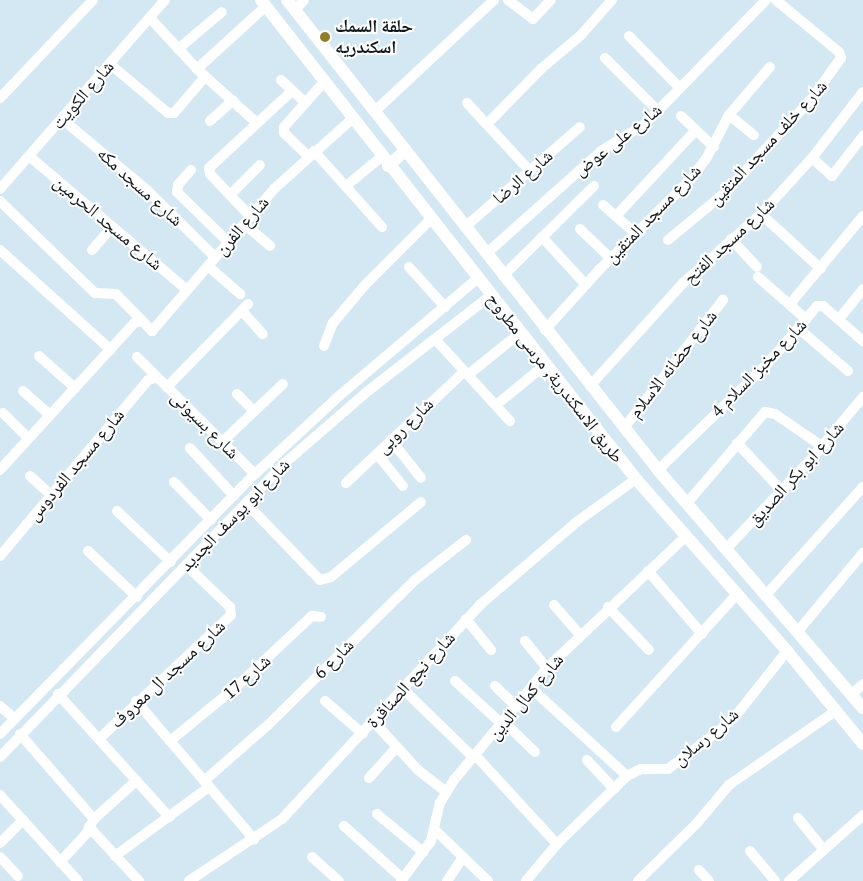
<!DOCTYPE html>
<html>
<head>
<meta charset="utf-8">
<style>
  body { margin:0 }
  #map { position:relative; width:863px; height:881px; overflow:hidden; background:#d4e8f3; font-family:"Source Serif 4","Noto Naskh Arabic",serif }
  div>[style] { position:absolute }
  .minor>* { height:10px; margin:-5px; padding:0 5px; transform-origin:5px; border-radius:5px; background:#fff }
  .major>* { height:12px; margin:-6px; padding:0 6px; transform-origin:6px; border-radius:6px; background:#fff }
  .dots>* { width:14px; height:14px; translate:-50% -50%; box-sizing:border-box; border:2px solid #fff; border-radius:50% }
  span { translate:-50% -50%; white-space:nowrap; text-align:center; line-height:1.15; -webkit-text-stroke:4px #fff; paint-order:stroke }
  .poi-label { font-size:18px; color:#10171a; font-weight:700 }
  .left { translate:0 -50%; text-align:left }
  .street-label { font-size:18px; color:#10171a }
</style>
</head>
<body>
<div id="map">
  <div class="minor">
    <i style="left:508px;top:0;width:31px;rotate:37deg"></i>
    <i style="left:533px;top:19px;width:26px;rotate:-47deg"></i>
    <i style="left:295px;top:10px;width:13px;rotate:-48deg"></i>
    <i style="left:150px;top:18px;width:69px;rotate:47.3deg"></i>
    <i style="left:197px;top:69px;width:81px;rotate:42deg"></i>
    <i style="left:629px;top:36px;width:73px;rotate:45.6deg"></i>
    <i style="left:178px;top:49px;width:57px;rotate:-40.1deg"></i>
    <i style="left:605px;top:58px;width:75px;rotate:45deg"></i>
    <i style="left:110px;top:64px;width:76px;rotate:40.2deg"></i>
    <i style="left:168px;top:113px;width:6px"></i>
    <i style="left:174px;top:113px;width:48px;rotate:-49.3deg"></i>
    <i style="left:197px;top:69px;width:93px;rotate:-42.4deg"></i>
    <i style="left:281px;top:80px;width:34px;rotate:43deg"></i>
    <i style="left:0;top:98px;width:135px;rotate:-46.5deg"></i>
    <i style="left:467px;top:103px;width:93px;rotate:47.2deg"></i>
    <i style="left:375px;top:111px;width:163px;rotate:-43deg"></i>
    <i style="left:729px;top:115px;width:32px;rotate:39deg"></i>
    <i style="left:681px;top:116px;width:45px;rotate:43.2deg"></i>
    <i style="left:62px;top:119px;width:111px;rotate:39.9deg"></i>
    <i style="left:147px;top:190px;width:95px;rotate:44.6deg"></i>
    <i style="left:210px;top:121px;width:31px;rotate:-42deg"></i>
    <i style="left:487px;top:124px;width:78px;rotate:-45.5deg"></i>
    <i style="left:542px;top:68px;width:51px;rotate:-40.2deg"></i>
    <i style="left:581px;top:35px;width:47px;rotate:-48.5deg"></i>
    <i style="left:314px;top:151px;width:102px;rotate:48.2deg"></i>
    <i style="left:29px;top:156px;width:207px;rotate:40.3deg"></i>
    <i style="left:308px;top:156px;width:33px;rotate:-136deg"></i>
    <i style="left:284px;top:133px;width:6px;rotate:-90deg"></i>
    <i style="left:284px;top:127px;width:60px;rotate:-48.4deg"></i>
    <i style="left:812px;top:158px;width:27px;rotate:42deg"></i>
    <i style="left:832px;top:176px;width:51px;rotate:-52.2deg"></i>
    <i style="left:191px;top:170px;width:20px;rotate:131deg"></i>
    <i style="left:178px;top:185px;width:7px;rotate:98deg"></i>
    <i style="left:177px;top:192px;width:71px;rotate:44.4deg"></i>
    <i style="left:346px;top:186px;width:45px;rotate:-39.6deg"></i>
    <i style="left:0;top:189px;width:251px;rotate:-48.9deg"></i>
    <i style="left:230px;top:195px;width:42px;rotate:-45deg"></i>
    <i style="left:0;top:201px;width:132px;rotate:44.1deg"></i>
    <i style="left:95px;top:293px;width:21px;rotate:3deg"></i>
    <i style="left:116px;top:294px;width:52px;rotate:45.8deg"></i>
    <i style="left:152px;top:331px;width:187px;rotate:-49.3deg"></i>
    <i style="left:274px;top:189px;width:105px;rotate:-41.9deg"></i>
    <i style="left:603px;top:205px;width:44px;rotate:41.3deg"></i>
    <i style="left:761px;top:214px;width:81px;rotate:42.5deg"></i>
    <i style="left:250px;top:216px;width:58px;rotate:-133.6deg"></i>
    <i style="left:210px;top:174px;width:6px;rotate:-99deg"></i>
    <i style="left:209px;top:168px;width:113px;rotate:-42.9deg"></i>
    <i style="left:616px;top:216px;width:117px;rotate:-47.1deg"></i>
    <i style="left:244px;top:224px;width:34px;rotate:40deg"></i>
    <i style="left:465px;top:227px;width:152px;rotate:-41deg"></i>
    <i style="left:580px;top:229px;width:42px;rotate:44deg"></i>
    <i style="left:542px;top:237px;width:65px;rotate:47.5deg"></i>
    <i style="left:731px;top:239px;width:38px;rotate:47deg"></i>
    <i style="left:668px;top:240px;width:77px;rotate:-39.7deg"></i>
    <i style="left:727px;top:191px;width:127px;rotate:-47.5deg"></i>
    <i style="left:813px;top:97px;width:48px;rotate:-54.3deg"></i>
    <i style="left:841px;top:58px;width:6px;rotate:-108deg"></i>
    <i style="left:839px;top:52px;width:82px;rotate:-140.5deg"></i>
    <i style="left:0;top:250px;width:149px;rotate:42deg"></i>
    <i style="left:92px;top:250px;width:30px;rotate:-49deg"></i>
    <i style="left:486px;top:254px;width:154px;rotate:-41.8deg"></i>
    <i style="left:601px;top:151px;width:52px;rotate:-31.5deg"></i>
    <i style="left:645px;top:124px;width:173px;rotate:-45.7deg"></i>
    <i style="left:208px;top:266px;width:43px;rotate:41.2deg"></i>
    <i style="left:409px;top:267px;width:54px;rotate:48deg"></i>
    <i style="left:503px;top:276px;width:128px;rotate:-44.7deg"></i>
    <i style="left:758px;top:277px;width:64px;rotate:41.2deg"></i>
    <i style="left:790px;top:304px;width:114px;rotate:-50.3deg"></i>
    <i style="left:242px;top:311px;width:31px;rotate:48deg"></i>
    <i style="left:839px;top:319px;width:38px;rotate:-51deg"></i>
    <i style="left:798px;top:328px;width:66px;rotate:40.7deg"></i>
    <i style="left:545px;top:330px;width:82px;rotate:-48deg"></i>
    <i style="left:600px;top:269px;width:127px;rotate:-44.7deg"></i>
    <i style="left:690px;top:180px;width:26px;rotate:-53deg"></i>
    <i style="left:706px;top:159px;width:50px;rotate:-62.4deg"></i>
    <i style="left:729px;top:115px;width:63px;rotate:-49.5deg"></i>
    <i style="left:435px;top:339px;width:111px;rotate:47.6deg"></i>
    <i style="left:324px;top:346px;width:25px;rotate:-69deg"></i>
    <i style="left:333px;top:323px;width:48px;rotate:-50deg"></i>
    <i style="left:364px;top:286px;width:93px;rotate:-45deg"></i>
    <i style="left:39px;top:356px;width:48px;rotate:41.6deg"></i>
    <i style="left:137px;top:357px;width:166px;rotate:44.8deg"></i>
    <i style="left:469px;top:374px;width:65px;rotate:-38.8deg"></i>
    <i style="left:590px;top:386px;width:139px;rotate:-47.9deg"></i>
    <i style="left:683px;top:283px;width:104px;rotate:-41.5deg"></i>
    <i style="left:761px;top:214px;width:76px;rotate:-47.7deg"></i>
    <i style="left:812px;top:158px;width:83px;rotate:-52.3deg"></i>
    <i style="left:167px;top:387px;width:116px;rotate:-45.7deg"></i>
    <i style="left:23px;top:391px;width:36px;rotate:42deg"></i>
    <i style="left:237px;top:394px;width:24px;rotate:45deg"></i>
    <i style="left:496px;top:405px;width:63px;rotate:-39.2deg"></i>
    <i style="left:3px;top:413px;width:35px;rotate:45deg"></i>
    <i style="left:624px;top:428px;width:162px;rotate:-52.3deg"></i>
    <i style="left:391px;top:440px;width:48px;rotate:51.7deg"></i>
    <i style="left:222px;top:442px;width:84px;rotate:-43.6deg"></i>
    <i style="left:737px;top:443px;width:66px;rotate:46.8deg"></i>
    <i style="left:190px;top:448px;width:65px;rotate:47.5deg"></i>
    <i style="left:377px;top:454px;width:41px;rotate:50.9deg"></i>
    <i style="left:0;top:470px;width:199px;rotate:-47.6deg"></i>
    <i style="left:134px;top:323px;width:7px;rotate:-16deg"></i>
    <i style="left:658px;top:470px;width:153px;rotate:-44.2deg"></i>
    <i style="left:768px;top:363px;width:75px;rotate:-49.3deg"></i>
    <i style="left:817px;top:306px;width:6px"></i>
    <i style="left:823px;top:306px;width:53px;rotate:41.2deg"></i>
    <i style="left:30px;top:476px;width:28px;rotate:42deg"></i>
    <i style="left:174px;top:482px;width:53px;rotate:45.8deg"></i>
    <i style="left:346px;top:483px;width:163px;rotate:-43.3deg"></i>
    <i style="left:246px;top:503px;width:107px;rotate:46.1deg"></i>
    <i style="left:320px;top:580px;width:11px;rotate:-15deg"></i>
    <i style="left:331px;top:577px;width:117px;rotate:-39.8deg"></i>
    <i style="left:687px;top:503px;width:120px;rotate:-49.4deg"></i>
    <i style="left:765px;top:412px;width:10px;rotate:11deg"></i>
    <i style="left:775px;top:414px;width:58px;rotate:34.5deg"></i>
    <i style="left:117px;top:511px;width:74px;rotate:43.4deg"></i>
    <i style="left:726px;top:549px;width:125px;rotate:-46.6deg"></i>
    <i style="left:812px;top:458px;width:80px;rotate:-50.1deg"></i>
    <i style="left:88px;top:551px;width:67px;rotate:43.2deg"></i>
    <i style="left:0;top:556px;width:230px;rotate:-49.9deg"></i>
    <i style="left:148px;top:380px;width:7px;rotate:-16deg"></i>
    <i style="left:648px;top:571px;width:83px;rotate:49.4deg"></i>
    <i style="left:766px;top:595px;width:145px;rotate:-48.1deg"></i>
    <i style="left:554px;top:605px;width:40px;rotate:49deg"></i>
    <i style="left:608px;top:607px;width:59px;rotate:46.4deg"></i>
    <i style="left:466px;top:619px;width:40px;rotate:51deg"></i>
    <i style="left:798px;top:631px;width:102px;rotate:-50.2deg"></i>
    <i style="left:525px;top:641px;width:35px;rotate:51deg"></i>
    <i style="left:455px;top:681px;width:64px;rotate:42.5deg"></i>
    <i style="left:495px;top:686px;width:30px;rotate:44deg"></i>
    <i style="left:531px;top:688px;width:130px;rotate:42.5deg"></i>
    <i style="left:403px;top:689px;width:99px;rotate:44.2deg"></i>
    <i style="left:58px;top:694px;width:166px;rotate:47.9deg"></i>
    <i style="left:852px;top:694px;width:15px;rotate:-42deg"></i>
    <i style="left:136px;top:701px;width:182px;rotate:49.5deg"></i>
    <i style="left:325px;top:701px;width:50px;rotate:41deg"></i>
    <i style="left:0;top:706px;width:18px;rotate:41deg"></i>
    <i style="left:374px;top:722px;width:65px;rotate:47.5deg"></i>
    <i style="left:418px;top:770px;width:34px;rotate:38deg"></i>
    <i style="left:504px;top:722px;width:43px;rotate:44.1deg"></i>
    <i style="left:616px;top:727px;width:180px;rotate:-47.7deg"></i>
    <i style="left:0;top:734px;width:364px;rotate:-45.6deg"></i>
    <i style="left:255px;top:474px;width:115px;rotate:-42.9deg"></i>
    <i style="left:339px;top:396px;width:181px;rotate:-40.3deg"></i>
    <i style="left:20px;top:734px;width:113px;rotate:49deg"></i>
    <i style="left:99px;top:739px;width:181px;rotate:-43.2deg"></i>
    <i style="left:231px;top:615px;width:8px;rotate:-97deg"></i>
    <i style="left:230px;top:607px;width:61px;rotate:-136.3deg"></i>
    <i style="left:170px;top:741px;width:85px;rotate:-39.3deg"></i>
    <i style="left:236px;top:687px;width:104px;rotate:-43.1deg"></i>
    <i style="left:312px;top:616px;width:9px;rotate:6deg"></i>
    <i style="left:476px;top:756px;width:120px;rotate:47.4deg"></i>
    <i style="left:0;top:757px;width:411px;rotate:-45.9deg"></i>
    <i style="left:286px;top:462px;width:108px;rotate:-40.9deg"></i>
    <i style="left:368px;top:391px;width:155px;rotate:-37.9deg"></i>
    <i style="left:587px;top:760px;width:40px;rotate:47deg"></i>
    <i style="left:369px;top:778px;width:40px;rotate:-48deg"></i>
    <i style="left:204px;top:781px;width:85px;rotate:-41.2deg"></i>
    <i style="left:268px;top:725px;width:206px;rotate:-44.6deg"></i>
    <i style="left:415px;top:580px;width:65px;rotate:-38.1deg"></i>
    <i style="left:0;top:795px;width:116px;rotate:47.8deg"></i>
    <i style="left:377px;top:814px;width:60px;rotate:39.6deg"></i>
    <i style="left:798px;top:818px;width:40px;rotate:51deg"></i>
    <i style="left:344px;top:826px;width:79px;rotate:41.9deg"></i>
    <i style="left:89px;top:827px;width:74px;rotate:47.2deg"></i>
    <i style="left:436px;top:831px;width:72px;rotate:43.9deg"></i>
    <i style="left:0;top:843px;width:33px;rotate:-45deg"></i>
    <i style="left:750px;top:851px;width:39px;rotate:50deg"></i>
    <i style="left:115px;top:856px;width:117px;rotate:-36.3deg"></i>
    <i style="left:0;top:857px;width:26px;rotate:47deg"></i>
    <i style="left:312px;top:857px;width:36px;rotate:42deg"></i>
    <i style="left:60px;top:862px;width:38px;rotate:-47deg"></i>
    <i style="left:86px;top:834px;width:17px;rotate:-62deg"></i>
    <i style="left:94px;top:819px;width:57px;rotate:-42.1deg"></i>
    <i style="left:699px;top:870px;width:15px;rotate:48deg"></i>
    <i style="left:189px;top:881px;width:112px;rotate:-33.7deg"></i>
    <i style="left:282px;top:819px;width:293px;rotate:-47.2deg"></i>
    <i style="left:481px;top:604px;width:128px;rotate:-40.6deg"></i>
    <i style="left:578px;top:521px;width:72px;rotate:-35.9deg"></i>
    <i style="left:401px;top:881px;width:50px;rotate:-53.1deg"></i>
    <i style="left:431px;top:841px;width:39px;rotate:-77deg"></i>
    <i style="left:440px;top:803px;width:27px;rotate:-59deg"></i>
    <i style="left:454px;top:780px;width:146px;rotate:-50.3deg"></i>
    <i style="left:547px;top:668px;width:192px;rotate:-43.5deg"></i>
    <i style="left:447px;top:881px;width:29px;rotate:-56deg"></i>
    <i style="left:526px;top:881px;width:48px;rotate:-50deg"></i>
    <i style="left:557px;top:844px;width:98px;rotate:-44.2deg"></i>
    <i style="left:627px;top:776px;width:16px;rotate:-27deg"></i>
    <i style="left:641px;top:769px;width:27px"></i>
    <i style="left:668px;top:769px;width:60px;rotate:-36.9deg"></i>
    <i style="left:716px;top:733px;width:23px;rotate:-40deg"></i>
    <i style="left:734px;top:718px;width:85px;rotate:-51.7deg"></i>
    <i style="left:638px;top:881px;width:83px;rotate:-44.5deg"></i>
    <i style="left:697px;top:823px;width:50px;rotate:-49.9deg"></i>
    <i style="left:729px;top:785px;width:131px;rotate:-34.8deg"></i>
    <i style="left:789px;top:881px;width:99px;rotate:-41.7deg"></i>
  </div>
  <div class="major">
    <i style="left:261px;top:0;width:608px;rotate:51.94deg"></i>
    <i style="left:636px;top:479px;width:229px;rotate:48.7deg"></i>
    <i style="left:787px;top:651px;width:120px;rotate:50.7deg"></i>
    <i style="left:287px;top:0;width:599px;rotate:51.71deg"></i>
    <i style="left:658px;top:470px;width:314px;rotate:49.3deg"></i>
    <i style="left:388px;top:166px;width:24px;rotate:-42deg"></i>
  </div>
  <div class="dots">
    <i style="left:325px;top:37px;background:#8f8027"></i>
  </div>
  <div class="poi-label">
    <span class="left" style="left:335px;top:37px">حلقة السمك<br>اسكندريه</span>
  </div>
  <div class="street-label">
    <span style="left:83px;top:95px;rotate:-49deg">شارع الكويت</span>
    <span style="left:618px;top:140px;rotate:-38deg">شارع على عوض</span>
    <span style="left:768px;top:143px;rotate:-47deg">شارع خلف مسجد المتقين</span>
    <span style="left:523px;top:177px;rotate:-41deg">شارع الرضا</span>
    <span style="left:140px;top:187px;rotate:42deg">شارع مسجد مكه</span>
    <span style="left:653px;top:214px;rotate:-46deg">شارع مسجد المتقين</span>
    <span style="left:108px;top:223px;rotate:40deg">شارع مسجد الحرمين</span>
    <span style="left:242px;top:226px;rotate:-49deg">شارع الفرن</span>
    <span style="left:729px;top:241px;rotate:-43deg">شارع مسجد الفتح</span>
    <span style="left:673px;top:364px;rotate:-52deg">شارع حضانه الاسلام</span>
    <span style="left:759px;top:368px;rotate:-46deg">شارع مخبز السلام 4</span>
    <span style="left:555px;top:378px;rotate:52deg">طريق الاسكندرية, مرسى مطروح</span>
    <span style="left:205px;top:425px;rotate:45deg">شارع بسيونى</span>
    <span style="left:405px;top:426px;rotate:-44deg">شارع روبى</span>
    <span style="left:76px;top:465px;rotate:-50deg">شارع مسجد الفردوس</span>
    <span style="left:796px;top:474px;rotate:-48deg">شارع ابو بكر الصديق</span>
    <span style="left:235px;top:515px;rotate:-46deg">شارع ابو يوسف الجديد</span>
    <span style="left:334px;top:659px;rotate:-45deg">شارع 6</span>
    <span style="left:168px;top:674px;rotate:-43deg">شارع مسجد ال معروف</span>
    <span style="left:247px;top:677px;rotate:-42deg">شارع 17</span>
    <span style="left:411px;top:680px;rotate:-48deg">شارع نجع الصناقرة</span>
    <span style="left:526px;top:697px;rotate:-50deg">شارع كمال الدين</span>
    <span style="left:706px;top:737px;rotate:-40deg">شارع رسلان</span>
  </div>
</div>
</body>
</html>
